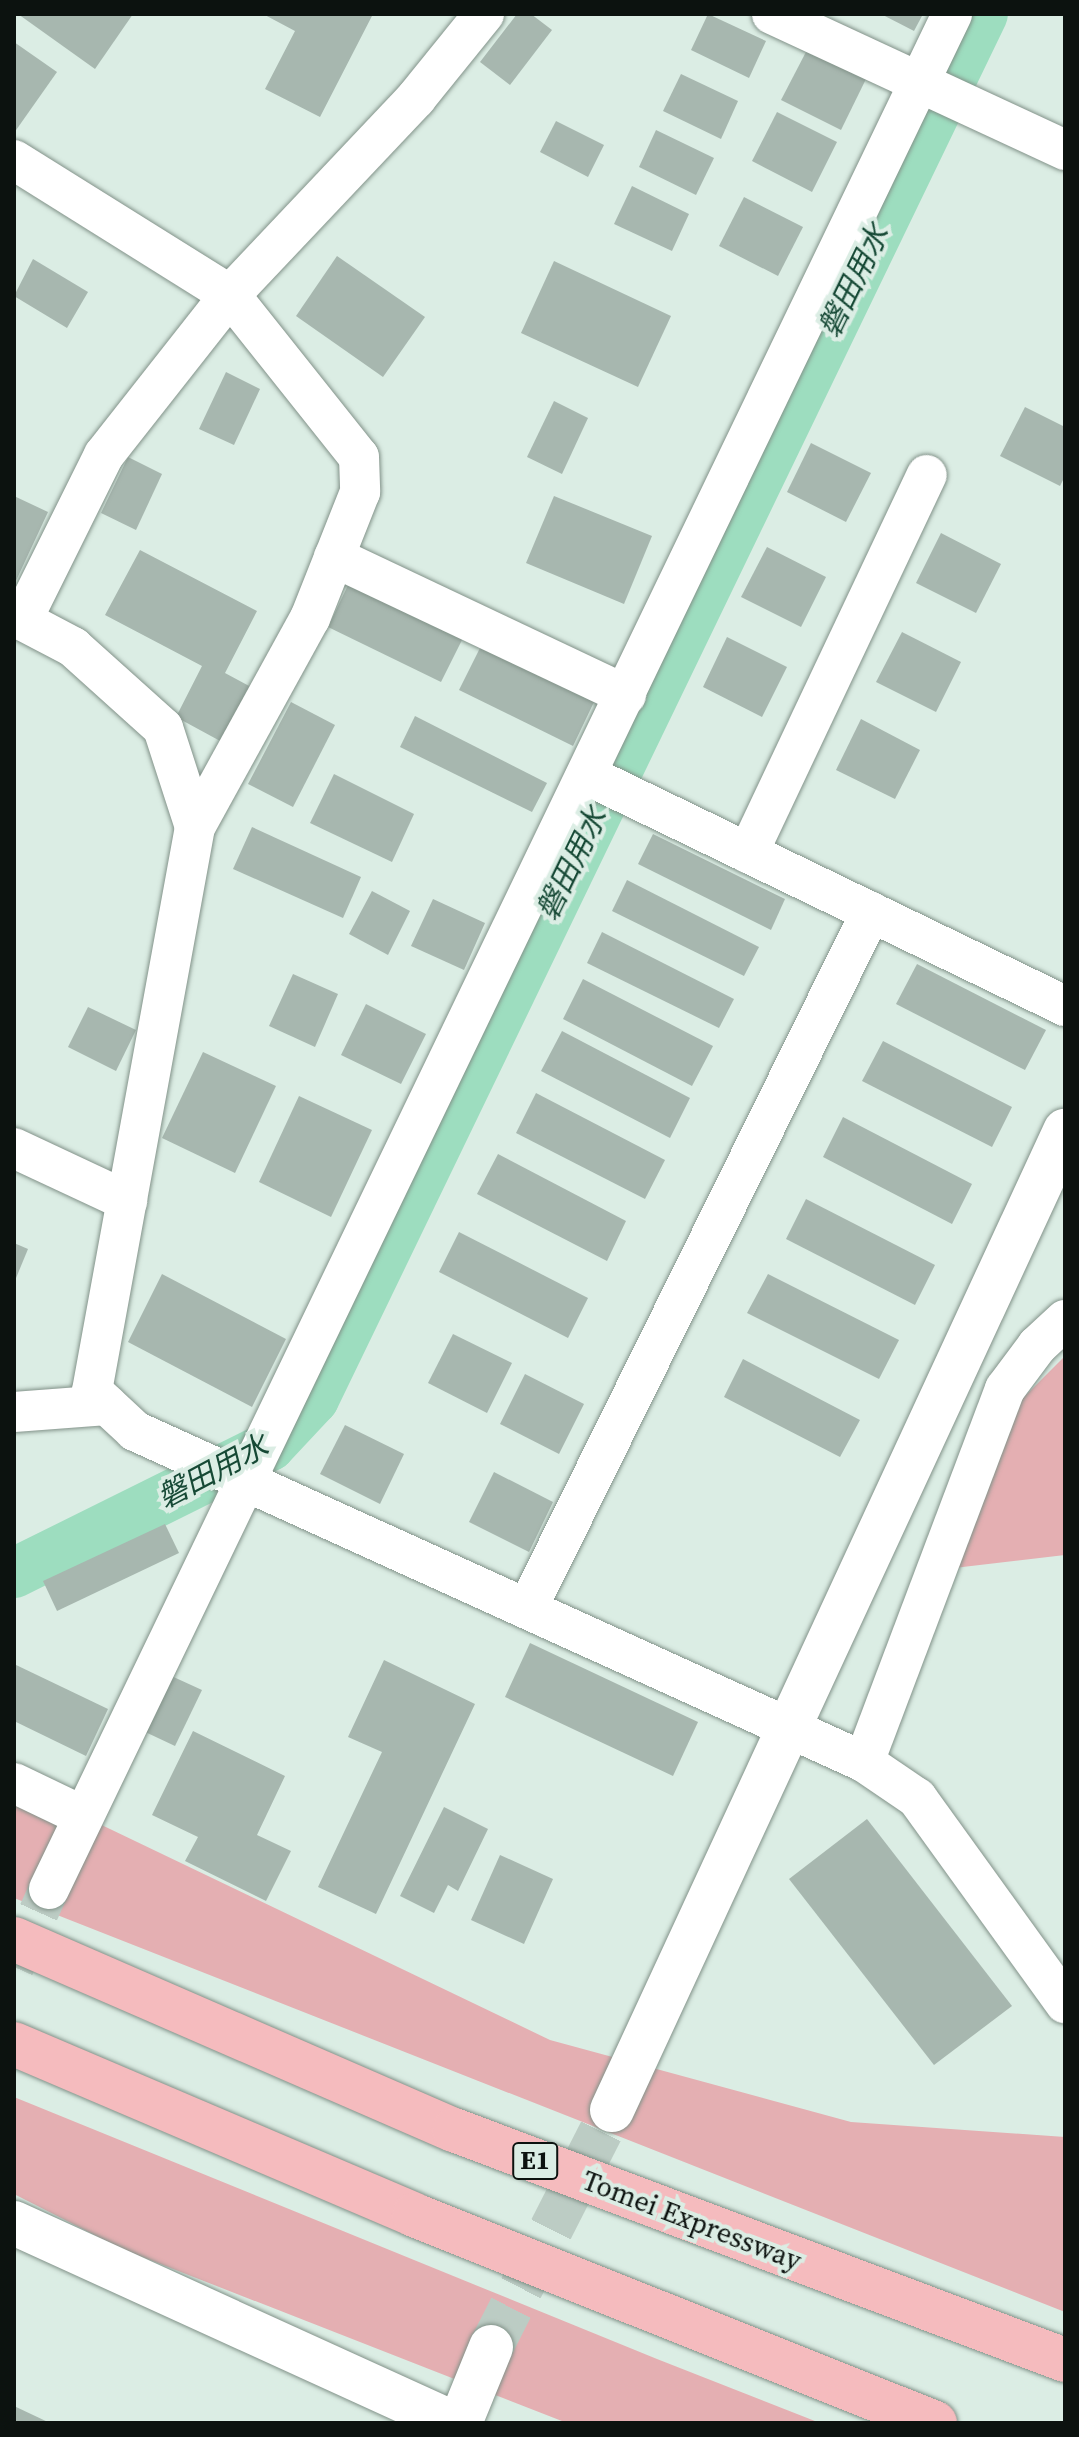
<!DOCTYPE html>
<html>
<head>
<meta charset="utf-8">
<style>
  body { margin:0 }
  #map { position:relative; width:1079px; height:2437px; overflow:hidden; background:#dbede4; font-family:"Source Serif 4","Noto Sans JP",serif }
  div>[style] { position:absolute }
  .green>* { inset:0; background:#e4afb2 }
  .canal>* { height:50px; margin:-25px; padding:0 25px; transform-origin:25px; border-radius:25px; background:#9dddbf }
  .building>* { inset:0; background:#a7b7af }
  .minor-tunnel>* { height:40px; margin-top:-20px; transform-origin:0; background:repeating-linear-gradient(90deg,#bcccc4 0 40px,transparent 0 60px) }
  .tertiary-tunnel>* { height:44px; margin-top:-22px; transform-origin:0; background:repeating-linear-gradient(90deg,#bcccc4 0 44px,transparent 0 66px) }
  .roads { filter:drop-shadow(0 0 2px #829289) drop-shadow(0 0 2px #829289) }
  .minor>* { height:40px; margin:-20px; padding:0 20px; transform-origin:20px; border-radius:20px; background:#fff }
  .tertiary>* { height:44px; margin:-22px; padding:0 22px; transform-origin:22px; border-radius:22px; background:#fff }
  .motorway>* { height:44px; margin:-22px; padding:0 22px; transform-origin:22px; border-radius:22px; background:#f5bbbe }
  span { translate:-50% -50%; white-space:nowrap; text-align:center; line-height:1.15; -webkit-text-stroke:8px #dbede4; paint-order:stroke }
  .shield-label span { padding:2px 6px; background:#dbede4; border:2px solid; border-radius:6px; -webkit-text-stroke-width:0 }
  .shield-label { font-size:26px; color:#0c120f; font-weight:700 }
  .street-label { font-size:28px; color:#0c120f }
  .water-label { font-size:30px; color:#164935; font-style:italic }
  .frame { position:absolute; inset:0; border:16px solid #0c120f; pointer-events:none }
</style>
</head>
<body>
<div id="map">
  <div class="green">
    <i style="clip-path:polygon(1065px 1356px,1065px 1555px,937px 1570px,989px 1432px)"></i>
    <i style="clip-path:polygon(14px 1783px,550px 2040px,851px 2122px,1065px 2137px,1065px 2312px,14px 1898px)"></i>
    <i style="clip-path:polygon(14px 2097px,657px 2359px,820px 2423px,567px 2423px,122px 2249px,14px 2194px)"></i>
  </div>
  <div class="canal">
    <i style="left:14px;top:1573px;width:286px;rotate:-26.4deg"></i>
    <i style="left:270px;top:1446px;width:64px;rotate:-46.9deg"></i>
    <i style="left:314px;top:1399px;width:1538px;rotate:-64.22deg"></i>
  </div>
  <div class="building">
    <i style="clip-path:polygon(18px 14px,133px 14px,95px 69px)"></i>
    <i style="clip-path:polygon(263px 14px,373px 14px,320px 117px,265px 89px,295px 31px)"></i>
    <i style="clip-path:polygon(517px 14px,531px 14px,552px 30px,510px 85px,480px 62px)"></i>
    <i style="clip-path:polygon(708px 14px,766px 41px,749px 78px,691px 50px)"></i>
    <i style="clip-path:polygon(881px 14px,923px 14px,914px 31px)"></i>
    <i style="clip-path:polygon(14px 42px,57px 72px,14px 133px)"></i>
    <i style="clip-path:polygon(807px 50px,866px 79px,841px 130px,781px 100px)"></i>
    <i style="clip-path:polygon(681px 74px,738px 101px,721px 139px,663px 111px)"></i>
    <i style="clip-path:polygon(777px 112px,837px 142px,812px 192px,752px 161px)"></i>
    <i style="clip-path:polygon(556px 121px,604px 145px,588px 177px,540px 152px)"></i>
    <i style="clip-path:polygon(656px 130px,714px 158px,696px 195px,639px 167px)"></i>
    <i style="clip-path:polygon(632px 186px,689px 214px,672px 251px,614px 224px)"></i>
    <i style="clip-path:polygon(744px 197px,803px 227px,778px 276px,719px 246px)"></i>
    <i style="clip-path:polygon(337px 256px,425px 317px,383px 377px,296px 316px)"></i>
    <i style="clip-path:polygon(33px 259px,88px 292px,67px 328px,14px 296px)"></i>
    <i style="clip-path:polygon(554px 261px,671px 316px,638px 387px,521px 333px)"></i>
    <i style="clip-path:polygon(226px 372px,260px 389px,234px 445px,199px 429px)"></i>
    <i style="clip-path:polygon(554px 401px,588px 418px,562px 474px,527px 457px)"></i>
    <i style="clip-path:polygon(1025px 407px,1065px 427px,1065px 476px,1060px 486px,1000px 456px)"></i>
    <i style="clip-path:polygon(811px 443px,871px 473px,846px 522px,787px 492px)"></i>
    <i style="clip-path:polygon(128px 457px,162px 474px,136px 530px,101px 513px)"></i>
    <i style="clip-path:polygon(14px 496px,48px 512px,14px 585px)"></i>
    <i style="clip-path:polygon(554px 496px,652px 536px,624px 604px,526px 563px)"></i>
    <i style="clip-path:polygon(941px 533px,1001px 564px,976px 613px,916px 583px)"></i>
    <i style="clip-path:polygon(767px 547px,826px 577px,801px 627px,741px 597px)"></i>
    <i style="clip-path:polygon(140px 550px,257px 611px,225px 673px,251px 687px,222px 742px,176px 717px,202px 666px,105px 615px)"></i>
    <i style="clip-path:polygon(349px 583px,463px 638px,441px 682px,328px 627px)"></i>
    <i style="clip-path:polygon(902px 632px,961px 662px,936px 712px,876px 682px)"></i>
    <i style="clip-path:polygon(727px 637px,787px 667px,762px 717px,703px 687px)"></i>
    <i style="clip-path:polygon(481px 646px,594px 702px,573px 746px,459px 690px)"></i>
    <i style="clip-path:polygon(291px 702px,335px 725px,293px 807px,248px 784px)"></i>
    <i style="clip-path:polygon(415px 716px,547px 783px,532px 812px,400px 747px)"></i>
    <i style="clip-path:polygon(861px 719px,920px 750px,895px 799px,836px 770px)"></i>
    <i style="clip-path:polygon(334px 774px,414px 814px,392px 862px,310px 823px)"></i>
    <i style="clip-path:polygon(252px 827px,361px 877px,343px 918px,233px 869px)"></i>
    <i style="clip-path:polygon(653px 834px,785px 899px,771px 930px,638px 864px)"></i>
    <i style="clip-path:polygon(627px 880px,759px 947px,744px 976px,612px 911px)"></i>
    <i style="clip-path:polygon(372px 891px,410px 911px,388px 955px,349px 934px)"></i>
    <i style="clip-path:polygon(433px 899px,485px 923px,464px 970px,411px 946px)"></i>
    <i style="clip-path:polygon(602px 932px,734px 999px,719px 1028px,587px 963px)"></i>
    <i style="clip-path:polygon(917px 964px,1046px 1030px,1025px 1070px,896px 1004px)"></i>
    <i style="clip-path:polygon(293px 974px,338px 994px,315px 1047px,269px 1026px)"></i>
    <i style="clip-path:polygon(583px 979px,713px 1046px,692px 1086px,563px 1019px)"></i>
    <i style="clip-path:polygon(366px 1004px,426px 1034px,401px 1084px,341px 1055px)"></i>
    <i style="clip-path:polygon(88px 1007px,136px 1030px,116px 1071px,68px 1047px)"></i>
    <i style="clip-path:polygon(562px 1031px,690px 1098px,670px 1138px,541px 1071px)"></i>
    <i style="clip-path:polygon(883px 1041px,1012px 1107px,992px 1147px,862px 1081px)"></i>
    <i style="clip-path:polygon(203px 1052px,276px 1086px,235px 1173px,162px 1138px)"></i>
    <i style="clip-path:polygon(536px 1093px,665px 1160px,645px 1199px,516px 1133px)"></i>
    <i style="clip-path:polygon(299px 1096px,372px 1130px,331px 1217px,259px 1182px)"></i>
    <i style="clip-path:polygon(843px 1117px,972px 1184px,952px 1224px,823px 1157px)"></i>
    <i style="clip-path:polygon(498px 1154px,626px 1221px,607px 1261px,477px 1194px)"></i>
    <i style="clip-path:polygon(806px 1199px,935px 1265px,915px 1305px,786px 1239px)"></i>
    <i style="clip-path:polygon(459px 1232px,588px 1298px,568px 1338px,439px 1272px)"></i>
    <i style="clip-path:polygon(14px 1243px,28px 1249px,14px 1283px)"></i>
    <i style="clip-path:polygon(162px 1274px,286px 1339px,252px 1407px,128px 1342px)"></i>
    <i style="clip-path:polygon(768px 1274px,899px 1340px,879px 1379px,747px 1313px)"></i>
    <i style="clip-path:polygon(453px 1334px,512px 1363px,487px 1413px,428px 1383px)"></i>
    <i style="clip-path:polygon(743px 1359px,860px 1420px,840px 1457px,724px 1397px)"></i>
    <i style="clip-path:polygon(525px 1374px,584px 1404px,559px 1454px,500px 1424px)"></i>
    <i style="clip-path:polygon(345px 1425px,404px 1454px,380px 1504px,320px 1474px)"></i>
    <i style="clip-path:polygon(494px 1472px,553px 1502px,529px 1552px,469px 1522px)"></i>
    <i style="clip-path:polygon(165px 1524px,179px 1553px,57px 1611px,43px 1581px)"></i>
    <i style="clip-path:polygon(530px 1643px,698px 1722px,673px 1776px,505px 1697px)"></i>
    <i style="clip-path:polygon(384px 1660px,475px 1704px,376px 1914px,318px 1887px,382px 1752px,348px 1737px)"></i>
    <i style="clip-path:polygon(14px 1664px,108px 1709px,86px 1756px,14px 1721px)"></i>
    <i style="clip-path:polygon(167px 1674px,202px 1690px,175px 1746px,141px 1730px)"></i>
    <i style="clip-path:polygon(193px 1731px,285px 1776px,257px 1835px,291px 1851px,266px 1901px,185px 1861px,198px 1837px,152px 1815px)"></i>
    <i style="clip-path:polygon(444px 1807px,488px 1829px,458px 1891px,448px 1885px,434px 1913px,400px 1896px)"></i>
    <i style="clip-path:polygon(867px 1819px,1012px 2006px,934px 2065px,789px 1879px)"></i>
    <i style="clip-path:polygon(500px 1855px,553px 1879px,524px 1944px,471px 1920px)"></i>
    <i style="clip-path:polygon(14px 2406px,50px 2423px,14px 2423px)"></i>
  </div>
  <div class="minor-tunnel">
    <i style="left:14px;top:1967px;width:85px;rotate:-65.8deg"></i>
  </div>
  <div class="tertiary-tunnel">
    <i style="left:491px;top:2347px;width:266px;rotate:-63deg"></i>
  </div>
  <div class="roads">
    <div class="minor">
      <i style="left:772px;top:14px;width:323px;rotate:24.9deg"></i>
      <i style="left:14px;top:160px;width:255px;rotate:32deg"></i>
      <i style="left:230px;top:295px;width:207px;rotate:51.5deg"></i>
      <i style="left:359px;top:457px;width:35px;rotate:88deg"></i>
      <i style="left:360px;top:492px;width:136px;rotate:111.6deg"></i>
      <i style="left:310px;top:618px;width:239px;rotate:118.8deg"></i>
      <i style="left:334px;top:557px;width:323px;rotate:25.3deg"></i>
      <i style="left:14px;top:616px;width:67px;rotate:27.7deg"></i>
      <i style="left:73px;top:647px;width:121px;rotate:42deg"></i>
      <i style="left:163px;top:728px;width:104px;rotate:72.1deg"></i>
      <i style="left:195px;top:827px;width:573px;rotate:100.35deg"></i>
      <i style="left:92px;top:1391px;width:59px;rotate:42.9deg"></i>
      <i style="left:135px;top:1431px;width:801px;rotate:24.42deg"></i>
      <i style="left:864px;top:1762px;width:64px;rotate:34.2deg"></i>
      <i style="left:917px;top:1798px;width:253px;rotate:54.2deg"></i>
      <i style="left:22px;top:620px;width:184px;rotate:-63.6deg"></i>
      <i style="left:104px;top:455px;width:204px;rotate:-51.8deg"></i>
      <i style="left:230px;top:295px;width:271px;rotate:-46.6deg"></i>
      <i style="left:416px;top:98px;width:108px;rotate:-51deg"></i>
      <i style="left:587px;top:775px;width:531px;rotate:25.79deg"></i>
      <i style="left:748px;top:853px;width:418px;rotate:-64.7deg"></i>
      <i style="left:14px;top:1148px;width:125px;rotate:25.1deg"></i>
      <i style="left:14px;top:1412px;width:93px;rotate:-4.3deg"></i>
      <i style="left:528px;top:1607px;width:775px;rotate:-63.73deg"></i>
      <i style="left:864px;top:1762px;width:399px;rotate:-69.3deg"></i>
      <i style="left:1005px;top:1389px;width:54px;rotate:-53.3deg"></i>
      <i style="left:1037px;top:1346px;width:38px;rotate:-43deg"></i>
      <i style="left:14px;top:1783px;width:76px;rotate:25.6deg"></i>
      <i style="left:49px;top:1889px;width:2081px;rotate:-64.28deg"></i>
    </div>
    <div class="tertiary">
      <i style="left:612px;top:2110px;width:1079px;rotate:-65.17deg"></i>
      <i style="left:14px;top:2223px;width:482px;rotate:24.5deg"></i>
      <i style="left:460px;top:2423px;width:82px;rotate:-67.8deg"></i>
    </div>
    <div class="motorway">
      <i style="left:14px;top:1939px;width:480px;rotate:23.5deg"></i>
      <i style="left:454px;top:2130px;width:653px;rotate:20.63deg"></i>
      <i style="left:14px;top:2044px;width:435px;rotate:23.1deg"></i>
      <i style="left:414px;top:2215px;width:561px;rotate:21.76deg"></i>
    </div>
  </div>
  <div class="shield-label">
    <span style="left:535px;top:2161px">E1</span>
  </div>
  <div class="street-label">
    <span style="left:692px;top:2220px;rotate:21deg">Tomei Expressway</span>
  </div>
  <div class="water-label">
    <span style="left:854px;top:281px;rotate:-64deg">磐田用水</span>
    <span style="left:572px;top:864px;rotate:-64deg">磐田用水</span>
    <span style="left:213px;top:1472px;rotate:-28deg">磐田用水</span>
  </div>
  <div class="frame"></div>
</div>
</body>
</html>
